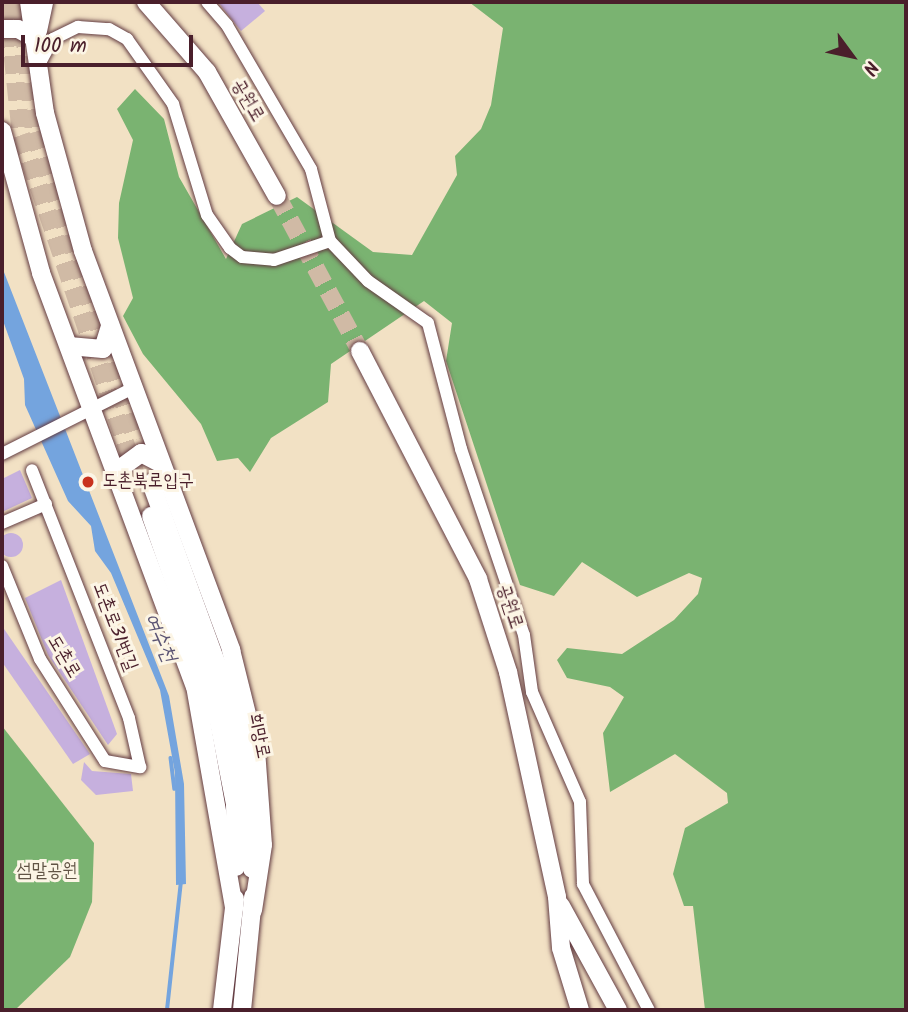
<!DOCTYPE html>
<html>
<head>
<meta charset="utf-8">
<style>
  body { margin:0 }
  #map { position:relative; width:908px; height:1012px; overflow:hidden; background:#f2e1c4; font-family:Kalam,"Poor Story",sans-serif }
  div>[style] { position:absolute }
  .forest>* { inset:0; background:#7ab371 }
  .water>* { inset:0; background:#74a4de }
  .stream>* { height:3.5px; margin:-1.75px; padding:0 1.75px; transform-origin:1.75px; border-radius:1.75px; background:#74a4de }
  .building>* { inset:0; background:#c6b0de }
  .round { border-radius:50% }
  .secondary-tunnel>* { height:18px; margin-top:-9px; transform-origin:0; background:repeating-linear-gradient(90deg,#d0baa5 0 18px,transparent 0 27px) }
  .roads { filter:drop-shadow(0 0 2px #633c42) drop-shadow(0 0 2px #633c42) }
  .minor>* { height:12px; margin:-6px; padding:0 6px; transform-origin:6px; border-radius:6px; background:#fff }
  .secondary>* { height:18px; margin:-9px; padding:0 9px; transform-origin:9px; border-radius:9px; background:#fff }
  .dots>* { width:19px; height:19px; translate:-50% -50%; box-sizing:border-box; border:4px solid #fcf5e5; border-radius:50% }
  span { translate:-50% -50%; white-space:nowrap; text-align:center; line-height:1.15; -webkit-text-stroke:6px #fcf5e5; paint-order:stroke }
  .street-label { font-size:19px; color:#4a1f2b }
  .poi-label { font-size:19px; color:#4a1f2b }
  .left { translate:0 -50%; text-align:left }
  .park-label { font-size:19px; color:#615445 }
  .water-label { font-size:21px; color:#5b5473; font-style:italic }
  .frame { position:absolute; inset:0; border:4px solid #4a1f2b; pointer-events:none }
  .north { position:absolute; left:817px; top:21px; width:70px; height:70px; -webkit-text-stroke:5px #fcf5e5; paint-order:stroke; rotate:123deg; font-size:19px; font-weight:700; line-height:28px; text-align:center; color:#4a1f2b }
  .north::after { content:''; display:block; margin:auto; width:24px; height:32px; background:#4a1f2b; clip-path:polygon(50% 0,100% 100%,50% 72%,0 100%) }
  .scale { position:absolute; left:21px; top:35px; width:172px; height:32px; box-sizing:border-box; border:4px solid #4a1f2b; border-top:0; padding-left:9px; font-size:21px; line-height:24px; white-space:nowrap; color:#4a1f2b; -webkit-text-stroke:5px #fcf5e5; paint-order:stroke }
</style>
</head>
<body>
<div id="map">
  <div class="forest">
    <i style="clip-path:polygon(469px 2px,906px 2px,906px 1010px,705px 1010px,693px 906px,684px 906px,673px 874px,685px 828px,728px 803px,727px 793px,675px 754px,610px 792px,603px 733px,624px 697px,610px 687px,567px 678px,557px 660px,567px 648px,622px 654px,674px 620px,698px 594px,702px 578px,689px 573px,637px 597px,582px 562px,554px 596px,520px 585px,446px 361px,452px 323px,424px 301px,331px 364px,328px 402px,271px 438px,250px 472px,238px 458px,217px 461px,201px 424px,143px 354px,123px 316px,133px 298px,118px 238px,119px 203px,133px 140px,117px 109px,135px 89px,164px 119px,179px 177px,226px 259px,242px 224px,297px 197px,373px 252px,412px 255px,457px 175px,455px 156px,481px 129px,491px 105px,503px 28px)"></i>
    <i style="clip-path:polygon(2px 726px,94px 843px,92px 902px,70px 957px,15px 1010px,2px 1010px)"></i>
  </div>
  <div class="water">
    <i style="clip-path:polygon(2px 267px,169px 696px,184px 784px,186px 884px,176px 885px,175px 773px,160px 690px,111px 573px,95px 551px,91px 526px,68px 501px,25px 405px,24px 379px,2px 318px)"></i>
  </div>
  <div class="stream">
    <i style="left:171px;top:758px;width:31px;rotate:83deg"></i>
    <i style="left:167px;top:1010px;width:130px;rotate:-83.8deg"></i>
  </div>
  <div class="building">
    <i style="clip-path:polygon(218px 2px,257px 2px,265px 11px,241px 31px)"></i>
    <i style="clip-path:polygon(20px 470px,32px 498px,2px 512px,2px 479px)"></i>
    <i class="round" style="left:-1px;top:533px;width:24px;height:24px"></i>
    <i style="clip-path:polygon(61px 580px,117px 734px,108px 745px,48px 655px,25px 598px)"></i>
    <i style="clip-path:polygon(2px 626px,90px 754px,73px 764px,2px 662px)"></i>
    <i style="clip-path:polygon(84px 762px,92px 771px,131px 774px,133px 791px,96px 795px,81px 780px)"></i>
  </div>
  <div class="secondary-tunnel">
    <i style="left:7px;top:2px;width:134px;rotate:84deg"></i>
    <i style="left:21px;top:135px;width:371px;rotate:71.3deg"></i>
    <i style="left:21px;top:2px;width:131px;rotate:84.3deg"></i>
    <i style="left:34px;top:132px;width:324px;rotate:71.7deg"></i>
    <i style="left:277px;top:196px;width:176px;rotate:61.8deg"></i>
  </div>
  <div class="roads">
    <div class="minor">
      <i style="left:40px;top:63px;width:27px;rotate:-62deg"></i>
      <i style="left:53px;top:39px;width:28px;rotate:-26deg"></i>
      <i style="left:78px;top:27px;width:31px;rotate:4deg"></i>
      <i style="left:109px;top:29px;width:21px;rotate:29deg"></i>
      <i style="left:127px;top:39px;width:80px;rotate:54.7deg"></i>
      <i style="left:173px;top:104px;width:116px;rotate:73deg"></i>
      <i style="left:207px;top:215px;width:40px;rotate:55.1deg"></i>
      <i style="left:230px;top:248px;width:15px;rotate:37deg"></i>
      <i style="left:242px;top:257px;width:32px;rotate:5deg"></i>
      <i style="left:274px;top:260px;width:59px;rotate:-18.7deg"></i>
      <i style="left:330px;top:241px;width:74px;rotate:-104.8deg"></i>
      <i style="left:311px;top:169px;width:167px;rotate:-120.3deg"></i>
      <i style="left:227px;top:25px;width:30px;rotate:-131deg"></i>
      <i style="left:330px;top:241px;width:55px;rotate:46.5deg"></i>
      <i style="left:368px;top:281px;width:73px;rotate:35deg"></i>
      <i style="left:428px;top:323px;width:130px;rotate:75.3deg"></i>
      <i style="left:461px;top:449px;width:196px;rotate:71.3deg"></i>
      <i style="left:524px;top:635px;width:58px;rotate:82deg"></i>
      <i style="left:532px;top:692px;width:120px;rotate:66.4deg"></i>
      <i style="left:580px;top:802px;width:82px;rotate:87.9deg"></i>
      <i style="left:583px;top:884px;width:142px;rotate:62.4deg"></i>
      <i style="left:2px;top:454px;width:147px;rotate:-26.7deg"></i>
      <i style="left:2px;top:523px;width:48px;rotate:-23.4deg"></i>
      <i style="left:2px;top:566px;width:100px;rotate:67.8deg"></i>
      <i style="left:40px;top:659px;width:121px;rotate:57.5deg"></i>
      <i style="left:105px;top:761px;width:36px;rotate:10deg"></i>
      <i style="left:140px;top:767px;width:50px;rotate:-102.7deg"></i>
      <i style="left:129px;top:718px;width:266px;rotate:-111.4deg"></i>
    </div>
    <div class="secondary">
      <i style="left:29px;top:2px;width:112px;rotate:81.8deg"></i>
      <i style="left:45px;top:113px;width:143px;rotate:74.6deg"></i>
      <i style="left:83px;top:251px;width:426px;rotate:69.6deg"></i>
      <i style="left:231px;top:650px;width:103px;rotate:76deg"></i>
      <i style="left:256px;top:750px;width:95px;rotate:85.8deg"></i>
      <i style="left:263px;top:845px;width:66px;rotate:98.7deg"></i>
      <i style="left:146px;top:2px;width:93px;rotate:48.9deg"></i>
      <i style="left:207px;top:72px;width:142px;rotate:60.6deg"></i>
      <i style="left:2px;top:29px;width:16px"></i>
      <i style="left:18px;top:29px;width:21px;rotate:29deg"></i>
      <i style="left:38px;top:31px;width:30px;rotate:-78deg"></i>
      <i style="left:2px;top:131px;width:147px;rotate:74.6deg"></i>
      <i style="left:41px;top:273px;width:441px;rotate:69.6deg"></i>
      <i style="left:195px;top:686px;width:225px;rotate:80deg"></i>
      <i style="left:69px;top:346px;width:34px;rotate:5deg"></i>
      <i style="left:103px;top:349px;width:24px;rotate:-73deg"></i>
      <i style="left:360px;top:351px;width:257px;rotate:62.6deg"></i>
      <i style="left:478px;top:579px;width:98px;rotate:72.1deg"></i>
      <i style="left:508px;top:672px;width:230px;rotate:77.7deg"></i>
      <i style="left:557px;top:897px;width:51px;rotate:85.5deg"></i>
      <i style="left:561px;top:948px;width:65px;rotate:73deg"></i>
      <i style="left:119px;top:481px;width:14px;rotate:-78deg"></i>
      <i style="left:122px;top:467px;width:24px;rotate:-36deg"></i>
      <i style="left:141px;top:453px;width:21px;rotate:28deg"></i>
      <i style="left:151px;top:483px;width:219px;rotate:70deg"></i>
      <i style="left:226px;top:689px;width:115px;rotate:78.5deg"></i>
      <i style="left:249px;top:802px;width:67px;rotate:87.4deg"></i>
      <i style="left:151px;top:516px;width:187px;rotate:70.6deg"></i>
      <i style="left:213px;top:692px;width:114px;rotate:78.9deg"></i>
      <i style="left:235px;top:804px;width:63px;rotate:89.1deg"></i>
      <i style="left:561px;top:906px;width:119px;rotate:61.3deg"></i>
      <i style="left:222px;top:1010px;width:112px;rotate:-83.3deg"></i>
      <i style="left:242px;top:1010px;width:114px;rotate:-84.4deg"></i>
    </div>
  </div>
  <div class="dots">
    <i style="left:88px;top:482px;background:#c8321e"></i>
  </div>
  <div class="street-label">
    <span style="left:247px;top:101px;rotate:60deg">공원로</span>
    <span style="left:509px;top:607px;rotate:72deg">공원로</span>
    <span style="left:114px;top:627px;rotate:69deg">도촌로31번길</span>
    <span style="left:63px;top:657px;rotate:59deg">도촌로</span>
    <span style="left:258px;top:736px;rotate:78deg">희망로</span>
  </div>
  <div class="poi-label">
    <span class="left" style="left:102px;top:482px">도촌북로입구</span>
  </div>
  <div class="park-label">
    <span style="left:47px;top:872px">섬말공원</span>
  </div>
  <div class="water-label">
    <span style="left:159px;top:638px;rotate:66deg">여수천</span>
  </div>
  <div class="frame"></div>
  <div class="north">N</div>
  <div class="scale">100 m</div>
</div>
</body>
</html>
